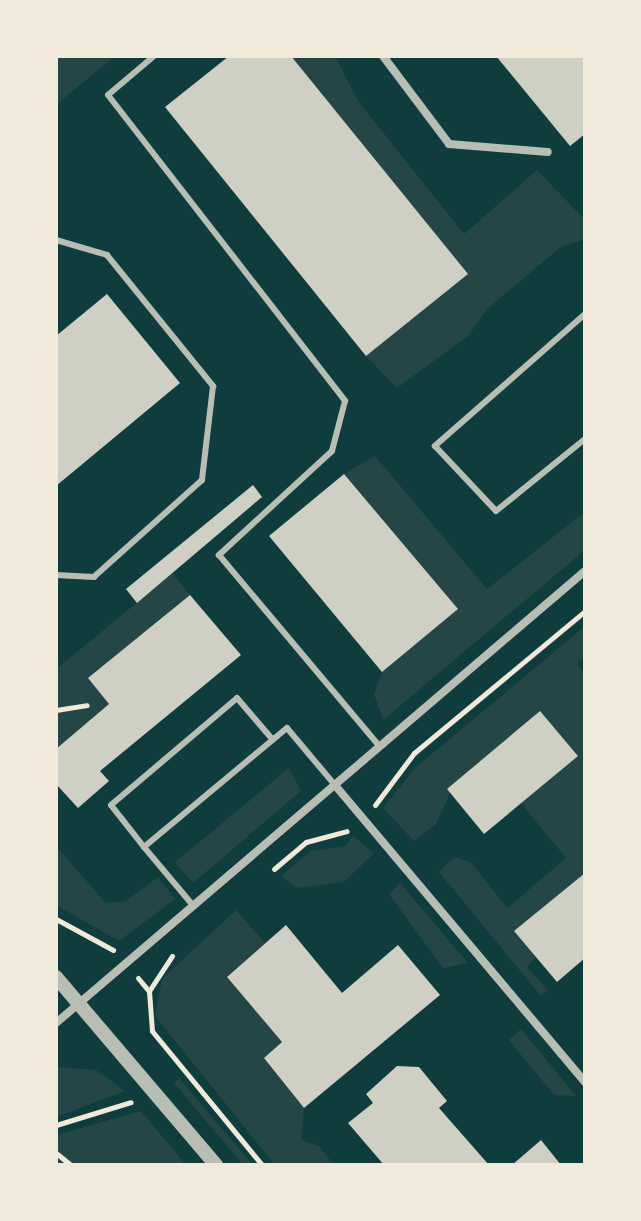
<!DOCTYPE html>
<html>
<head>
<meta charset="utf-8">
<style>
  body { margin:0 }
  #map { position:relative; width:641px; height:1221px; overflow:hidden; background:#0f3d3e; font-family:Lato,sans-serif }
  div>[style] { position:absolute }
  .green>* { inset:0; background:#244646 }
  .building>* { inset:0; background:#cfcfc3 }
  .path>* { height:5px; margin:-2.5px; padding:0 2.5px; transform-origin:2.5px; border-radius:2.5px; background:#f1e9da }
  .service>* { height:6px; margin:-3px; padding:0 3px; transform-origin:3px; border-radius:3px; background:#b8beb3 }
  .minor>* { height:8px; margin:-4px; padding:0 4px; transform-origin:4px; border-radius:4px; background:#b8beb3 }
  .tertiary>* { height:14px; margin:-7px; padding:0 7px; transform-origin:7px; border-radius:7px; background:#b8beb3 }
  span { translate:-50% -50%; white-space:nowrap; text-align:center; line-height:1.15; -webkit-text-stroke:8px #f1e9da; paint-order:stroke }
  .frame { position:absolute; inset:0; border:58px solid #f1e9da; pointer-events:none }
</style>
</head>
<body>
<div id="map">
  <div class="green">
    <i style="clip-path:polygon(56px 56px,115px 56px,56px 105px)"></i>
    <i style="clip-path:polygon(291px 56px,335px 56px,358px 101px,464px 234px,537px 170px,585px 220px,585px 239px,561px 247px,487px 309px,469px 335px,397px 388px,366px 356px,467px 274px)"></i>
    <i style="clip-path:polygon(375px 456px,487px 589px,585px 512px,585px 550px,383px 720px,374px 694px,382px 672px,458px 609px,344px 474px)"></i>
    <i style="clip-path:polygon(173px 573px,190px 595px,89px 678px,109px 704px,56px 749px,56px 669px)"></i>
    <i style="clip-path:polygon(585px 626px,585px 657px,577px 664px,585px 674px,585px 873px,515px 931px,536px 957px,527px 967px,548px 990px,541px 996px,439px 872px,454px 857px,471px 862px,507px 908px,566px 858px,521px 803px,578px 755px,540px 711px,450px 793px,436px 824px,414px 841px,383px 808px,415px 768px)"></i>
    <i style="clip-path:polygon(289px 768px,301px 791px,193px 883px,175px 862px)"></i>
    <i style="clip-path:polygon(353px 836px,374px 853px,344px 882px,297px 888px,281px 876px,311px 851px,345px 846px)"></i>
    <i style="clip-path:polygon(56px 846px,106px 903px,126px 901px,158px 877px,175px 899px,119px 941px,56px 905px)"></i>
    <i style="clip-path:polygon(400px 883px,468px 963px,443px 968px,389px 894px)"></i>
    <i style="clip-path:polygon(236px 910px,265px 943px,227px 977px,282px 1042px,264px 1058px,304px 1108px,301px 1140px,319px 1146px,334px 1165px,275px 1165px,155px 1016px,162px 979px)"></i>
    <i style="clip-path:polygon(521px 1029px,576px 1096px,554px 1095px,509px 1040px)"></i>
    <i style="clip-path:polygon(56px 1067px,96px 1070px,125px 1091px,56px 1117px)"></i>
    <i style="clip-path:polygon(179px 1078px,253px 1165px,243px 1165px,174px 1083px)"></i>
    <i style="clip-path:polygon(141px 1111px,186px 1165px,56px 1165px,56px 1135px)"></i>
  </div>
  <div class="building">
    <i style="clip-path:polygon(229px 56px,291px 56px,468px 274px,366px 356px,165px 107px)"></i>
    <i style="clip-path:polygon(496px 56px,585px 56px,585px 134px,570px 146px)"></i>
    <i style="clip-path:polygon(107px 294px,180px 383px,56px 486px,56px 336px)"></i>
    <i style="clip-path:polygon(344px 474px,458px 609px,382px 672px,269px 536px)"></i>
    <i style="clip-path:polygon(253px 485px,262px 497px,137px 603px,126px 589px)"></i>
    <i style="clip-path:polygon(190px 595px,241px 655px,100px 771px,109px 781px,78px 808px,56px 784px,56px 749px,109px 704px,88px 678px)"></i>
    <i style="clip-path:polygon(540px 711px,578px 756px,484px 834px,447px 789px)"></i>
    <i style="clip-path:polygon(585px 873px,585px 958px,557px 982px,514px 931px)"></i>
    <i style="clip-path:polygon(286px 925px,342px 993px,398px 945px,440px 995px,304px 1108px,264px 1058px,282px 1042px,227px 977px)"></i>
    <i style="clip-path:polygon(397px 1066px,419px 1067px,447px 1101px,439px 1108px,489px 1165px,384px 1165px,348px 1123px,373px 1103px,366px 1094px)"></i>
    <i style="clip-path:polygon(541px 1140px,561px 1165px,512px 1165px)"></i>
  </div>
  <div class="path">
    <i style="left:56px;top:710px;width:31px;rotate:-9deg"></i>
    <i style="left:375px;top:805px;width:65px;rotate:-53.1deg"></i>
    <i style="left:414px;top:753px;width:222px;rotate:-39.7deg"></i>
    <i style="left:274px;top:869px;width:42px;rotate:-40.2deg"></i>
    <i style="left:306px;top:842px;width:42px;rotate:-15deg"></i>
    <i style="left:56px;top:919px;width:65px;rotate:28.5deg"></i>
    <i style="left:138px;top:978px;width:17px;rotate:50deg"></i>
    <i style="left:149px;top:991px;width:40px;rotate:85.7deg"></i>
    <i style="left:152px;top:1031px;width:173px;rotate:50.6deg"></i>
    <i style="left:149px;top:991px;width:42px;rotate:-56.7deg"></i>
    <i style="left:56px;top:1125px;width:78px;rotate:-17deg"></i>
    <i style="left:56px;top:1153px;width:19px;rotate:39deg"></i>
  </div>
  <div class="service">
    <i style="left:154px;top:56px;width:60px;rotate:139.7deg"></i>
    <i style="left:108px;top:95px;width:387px;rotate:52.2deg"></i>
    <i style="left:345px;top:401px;width:52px;rotate:104.6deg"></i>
    <i style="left:332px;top:451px;width:154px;rotate:137.4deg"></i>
    <i style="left:219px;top:555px;width:249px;rotate:50deg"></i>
    <i style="left:56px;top:240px;width:53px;rotate:16.4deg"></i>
    <i style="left:107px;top:255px;width:169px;rotate:51deg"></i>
    <i style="left:213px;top:386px;width:95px;rotate:96.7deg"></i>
    <i style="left:202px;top:480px;width:145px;rotate:138.1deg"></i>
    <i style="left:94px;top:577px;width:38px;rotate:-177deg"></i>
    <i style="left:585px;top:314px;width:200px;rotate:138.7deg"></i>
    <i style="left:435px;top:446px;width:89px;rotate:46.8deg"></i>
    <i style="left:496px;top:511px;width:114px;rotate:-39deg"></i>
    <i style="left:144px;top:847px;width:53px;rotate:-128.2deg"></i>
    <i style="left:111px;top:805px;width:165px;rotate:-40.3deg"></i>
    <i style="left:237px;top:698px;width:55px;rotate:49.4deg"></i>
    <i style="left:191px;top:903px;width:73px;rotate:-130deg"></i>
    <i style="left:144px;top:847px;width:186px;rotate:-39.8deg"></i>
    <i style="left:287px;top:728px;width:73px;rotate:50deg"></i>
  </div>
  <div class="minor">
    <i style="left:383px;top:56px;width:110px;rotate:53.1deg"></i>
    <i style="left:449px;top:144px;width:99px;rotate:4.6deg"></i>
    <i style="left:334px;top:784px;width:390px;rotate:49.9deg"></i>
    <i style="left:56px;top:1023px;width:696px;rotate:-40.51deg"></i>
  </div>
  <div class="tertiary">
    <i style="left:56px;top:977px;width:247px;rotate:49.6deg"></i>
  </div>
  <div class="frame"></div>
</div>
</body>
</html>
